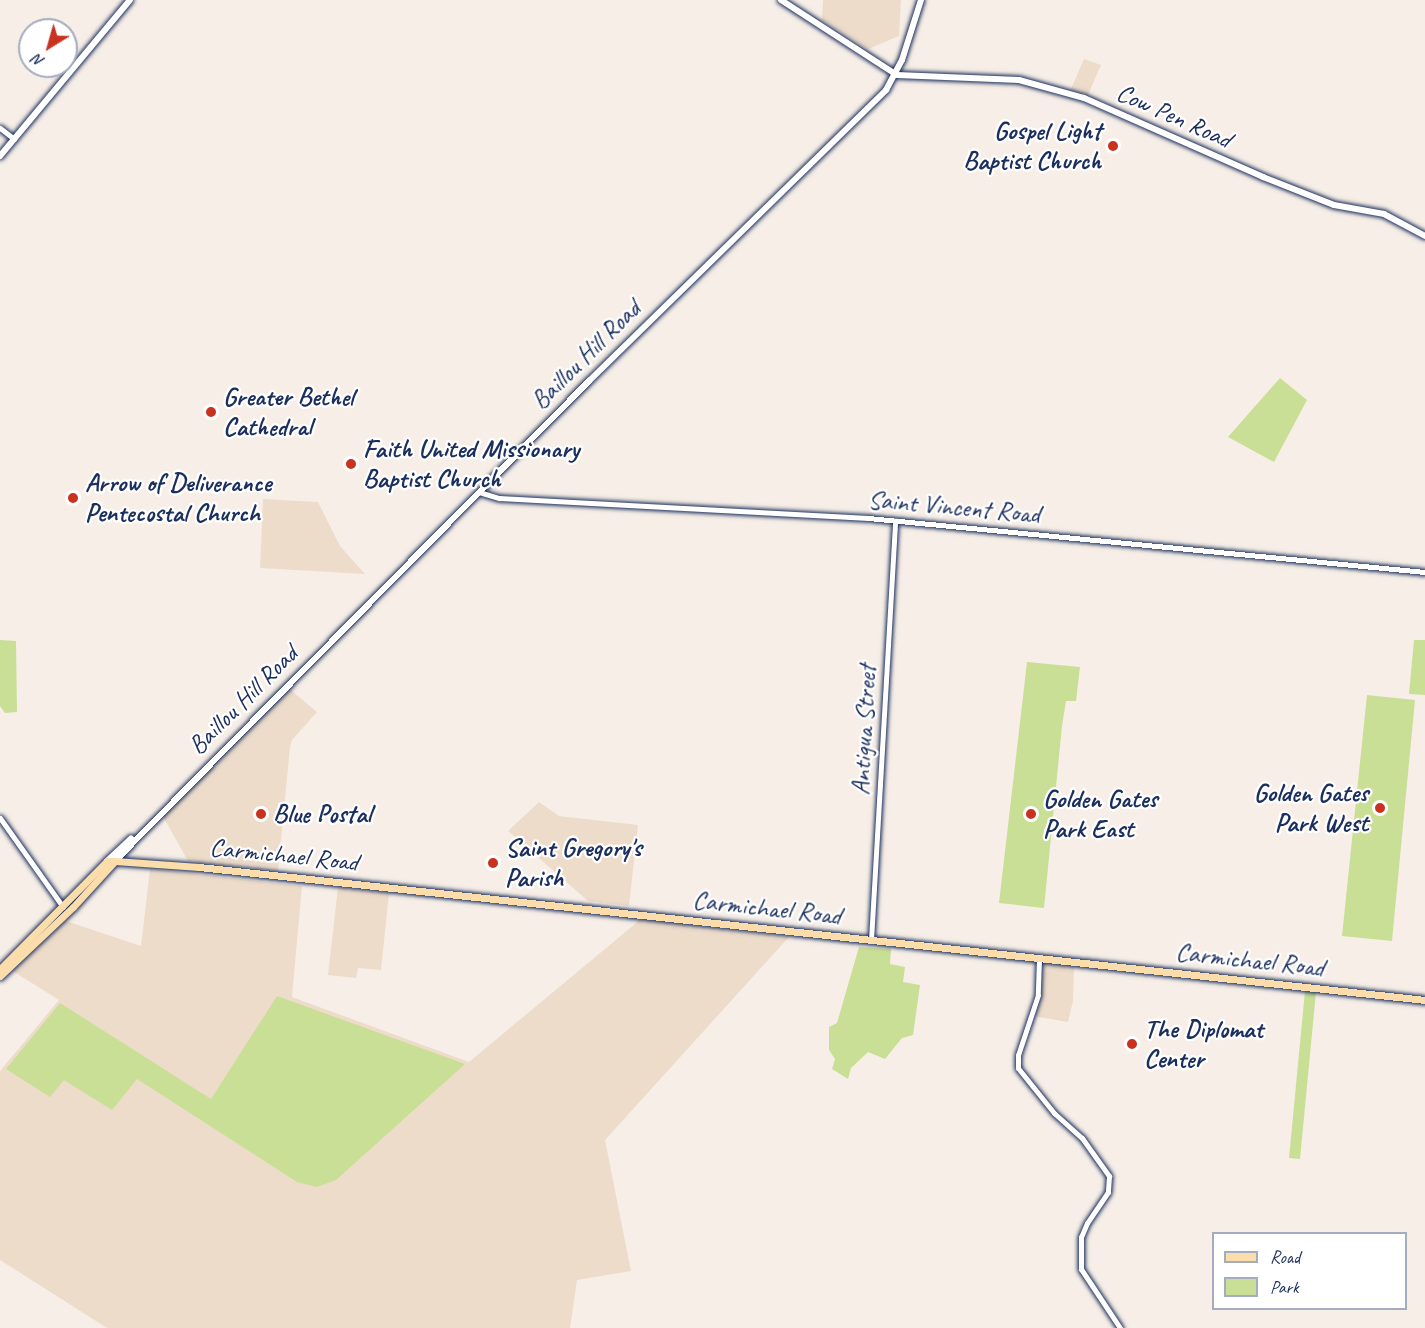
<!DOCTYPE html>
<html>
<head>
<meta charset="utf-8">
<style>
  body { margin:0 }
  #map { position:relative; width:1425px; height:1328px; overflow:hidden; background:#f7efe7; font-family:Caveat,sans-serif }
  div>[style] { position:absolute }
  .built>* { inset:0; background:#eddcca }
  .green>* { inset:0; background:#c8df95 }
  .roads { filter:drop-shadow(0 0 2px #1b2f5e) drop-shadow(0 0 2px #1b2f5e) }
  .tertiary>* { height:5px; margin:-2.5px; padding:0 2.5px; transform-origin:2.5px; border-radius:2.5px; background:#fff }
  .secondary>* { height:6px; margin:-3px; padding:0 3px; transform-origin:3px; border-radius:3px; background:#fff }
  .primary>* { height:7px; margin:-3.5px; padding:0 3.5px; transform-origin:3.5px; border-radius:3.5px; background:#fbddab }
  .dots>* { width:16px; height:16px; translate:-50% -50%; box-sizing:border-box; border:3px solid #fff; border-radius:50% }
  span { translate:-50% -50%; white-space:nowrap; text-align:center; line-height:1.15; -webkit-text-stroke:4.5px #fff; paint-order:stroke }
  .street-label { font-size:26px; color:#1b2f5e }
  .poi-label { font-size:26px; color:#1b2f5e; font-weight:700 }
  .right { translate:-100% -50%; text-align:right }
  .left { translate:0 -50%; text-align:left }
  .legend { position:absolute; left:1212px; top:1232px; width:195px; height:78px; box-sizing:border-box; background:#fff; border:2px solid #a4acbf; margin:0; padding:8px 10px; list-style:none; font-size:18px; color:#1b2f5e }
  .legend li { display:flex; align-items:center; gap:12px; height:30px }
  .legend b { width:30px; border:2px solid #a4acbf }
  .north { position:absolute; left:18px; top:18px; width:60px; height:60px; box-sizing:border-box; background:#fff; border:2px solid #a4acbf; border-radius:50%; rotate:217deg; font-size:16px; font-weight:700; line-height:24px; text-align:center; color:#1b2f5e }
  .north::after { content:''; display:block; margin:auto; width:21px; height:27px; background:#c8321e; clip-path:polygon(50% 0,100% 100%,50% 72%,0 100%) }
</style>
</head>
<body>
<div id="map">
  <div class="built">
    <i style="clip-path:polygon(823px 0,901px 0,899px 36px,868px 49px,822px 20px)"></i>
    <i style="clip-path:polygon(1084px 59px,1101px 65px,1087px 97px,1072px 92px,1071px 89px)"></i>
    <i style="clip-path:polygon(263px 499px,318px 502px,340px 546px,365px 574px,260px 568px)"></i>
    <i style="clip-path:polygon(287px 687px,317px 712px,292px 740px,290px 747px,278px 871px,188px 861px,161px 813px)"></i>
    <i style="clip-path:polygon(539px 802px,559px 816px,638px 825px,629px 906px,588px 901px,508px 831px)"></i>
    <i style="clip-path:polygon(150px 869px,302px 886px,292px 997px,469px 1062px,641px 919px,789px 937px,605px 1140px,631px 1271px,577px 1280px,570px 1328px,107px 1328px,0 1260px,0 1071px,59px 1000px,11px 970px,63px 920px,141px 946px)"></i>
    <i style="clip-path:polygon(338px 887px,389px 893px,381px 970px,358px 968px,356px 978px,328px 975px)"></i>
    <i style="clip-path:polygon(1040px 962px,1074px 966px,1073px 1001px,1068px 1022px,1033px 1016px)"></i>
  </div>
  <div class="green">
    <i style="clip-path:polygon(1280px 378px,1307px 400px,1274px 462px,1228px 437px)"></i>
    <i style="clip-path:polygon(0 640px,16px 641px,17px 712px,5px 713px,0 706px)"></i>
    <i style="clip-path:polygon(1414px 640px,1425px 640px,1425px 695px,1409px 694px)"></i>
    <i style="clip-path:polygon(1027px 662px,1080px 667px,1076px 701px,1066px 701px,1062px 726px,1044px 908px,999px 903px)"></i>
    <i style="clip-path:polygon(1367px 695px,1415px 700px,1392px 941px,1342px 936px)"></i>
    <i style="clip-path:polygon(859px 947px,891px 949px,890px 964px,905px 967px,903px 982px,920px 985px,913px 1035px,902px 1038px,885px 1059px,868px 1052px,851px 1068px,848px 1079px,832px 1069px,835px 1059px,829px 1050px,829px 1027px,837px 1023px)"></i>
    <i style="clip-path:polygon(1305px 991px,1316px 992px,1300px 1159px,1289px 1158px)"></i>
    <i style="clip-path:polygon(277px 996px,465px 1064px,336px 1180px,317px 1187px,297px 1182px,137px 1079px,112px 1110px,64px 1080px,50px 1097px,6px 1069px,60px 1003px,211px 1099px)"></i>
  </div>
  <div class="roads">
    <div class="tertiary">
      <i style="left:0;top:128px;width:18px;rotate:38deg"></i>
      <i style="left:479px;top:492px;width:21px;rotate:17deg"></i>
      <i style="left:499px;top:498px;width:370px;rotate:3.1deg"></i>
      <i style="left:868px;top:518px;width:560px;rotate:5.54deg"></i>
      <i style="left:0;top:818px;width:109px;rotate:54.7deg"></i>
      <i style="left:871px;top:940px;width:420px;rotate:-86.7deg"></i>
      <i style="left:1039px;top:959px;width:36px;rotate:92deg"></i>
      <i style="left:1038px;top:995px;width:63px;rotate:108.4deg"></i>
      <i style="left:1018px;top:1055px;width:13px;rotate:90deg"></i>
      <i style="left:1018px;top:1068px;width:58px;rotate:51.3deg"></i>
      <i style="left:1054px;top:1113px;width:38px;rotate:42deg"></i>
      <i style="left:1082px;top:1138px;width:47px;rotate:54.6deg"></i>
      <i style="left:1109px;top:1176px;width:16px;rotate:94deg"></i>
      <i style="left:1108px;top:1192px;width:37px;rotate:124deg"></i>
      <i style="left:1087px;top:1223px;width:15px;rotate:113deg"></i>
      <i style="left:1081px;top:1237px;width:32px;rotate:90deg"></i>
      <i style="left:1081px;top:1269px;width:71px;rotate:56.5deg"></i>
    </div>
    <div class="secondary">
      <i style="left:781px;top:0;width:138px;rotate:32.9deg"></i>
      <i style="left:897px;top:75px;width:122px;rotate:2.3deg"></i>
      <i style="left:1019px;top:80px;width:67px;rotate:15.5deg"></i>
      <i style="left:1084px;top:98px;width:196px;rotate:23.8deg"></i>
      <i style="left:1263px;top:177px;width:76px;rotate:21.5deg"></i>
      <i style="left:1334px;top:205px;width:51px;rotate:10.2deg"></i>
      <i style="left:1384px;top:214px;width:47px;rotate:28.2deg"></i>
      <i style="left:0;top:156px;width:203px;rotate:-50.2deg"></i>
      <i style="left:107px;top:861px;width:33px;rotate:-43deg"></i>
      <i style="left:115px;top:861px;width:675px;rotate:-45.36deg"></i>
      <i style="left:589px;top:381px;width:416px;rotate:-44.4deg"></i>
      <i style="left:886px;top:90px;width:34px;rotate:-62deg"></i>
      <i style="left:902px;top:60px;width:63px;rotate:-72.4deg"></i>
    </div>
    <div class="primary">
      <i style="left:0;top:969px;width:152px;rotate:-45.3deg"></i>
      <i style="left:107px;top:861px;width:8px"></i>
      <i style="left:115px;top:861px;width:84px;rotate:4.1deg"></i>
      <i style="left:199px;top:867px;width:1233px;rotate:6.19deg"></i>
      <i style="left:0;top:976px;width:100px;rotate:-43.4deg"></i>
      <i style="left:73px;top:907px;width:62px;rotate:-47.6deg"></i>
    </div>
  </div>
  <div class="dots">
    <i style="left:1113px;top:146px;background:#c8321e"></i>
    <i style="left:211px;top:412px;background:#c8321e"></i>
    <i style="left:351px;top:464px;background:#c8321e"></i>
    <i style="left:73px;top:498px;background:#c8321e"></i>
    <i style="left:1380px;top:808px;background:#c8321e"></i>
    <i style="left:261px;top:814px;background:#c8321e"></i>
    <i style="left:1031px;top:814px;background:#c8321e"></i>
    <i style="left:493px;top:863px;background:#c8321e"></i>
    <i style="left:1132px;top:1044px;background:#c8321e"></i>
  </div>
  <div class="street-label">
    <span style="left:1174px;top:116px;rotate:24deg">Cow Pen Road</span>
    <span style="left:586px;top:355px;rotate:-45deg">Baillou Hill Road</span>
    <span style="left:954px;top:507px;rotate:5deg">Saint Vincent Road</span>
    <span style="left:243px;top:700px;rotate:-45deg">Baillou Hill Road</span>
    <span style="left:864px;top:730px;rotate:-87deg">Antigua Street</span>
    <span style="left:284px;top:855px;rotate:6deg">Carmichael Road</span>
    <span style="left:767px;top:908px;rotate:6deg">Carmichael Road</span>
    <span style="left:1250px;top:960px;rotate:6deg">Carmichael Road</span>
  </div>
  <div class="poi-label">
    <span class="right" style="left:1101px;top:146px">Gospel Light<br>Baptist Church</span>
    <span class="left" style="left:223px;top:412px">Greater Bethel<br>Cathedral</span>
    <span class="left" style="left:363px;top:464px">Faith United Missionary<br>Baptist Church</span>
    <span class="left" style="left:85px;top:498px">Arrow of Deliverance<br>Pentecostal Church</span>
    <span class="right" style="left:1368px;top:808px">Golden Gates<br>Park West</span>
    <span class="left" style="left:1043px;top:814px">Golden Gates<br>Park East</span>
    <span class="left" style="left:273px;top:814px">Blue Postal</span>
    <span class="left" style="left:505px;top:863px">Saint Gregory's<br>Parish</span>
    <span class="left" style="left:1144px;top:1044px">The Diplomat<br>Center</span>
  </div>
  <ul class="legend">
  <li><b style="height:8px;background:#fbddab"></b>Road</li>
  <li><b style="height:16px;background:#c8df95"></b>Park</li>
  </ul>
  <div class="north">N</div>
</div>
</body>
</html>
